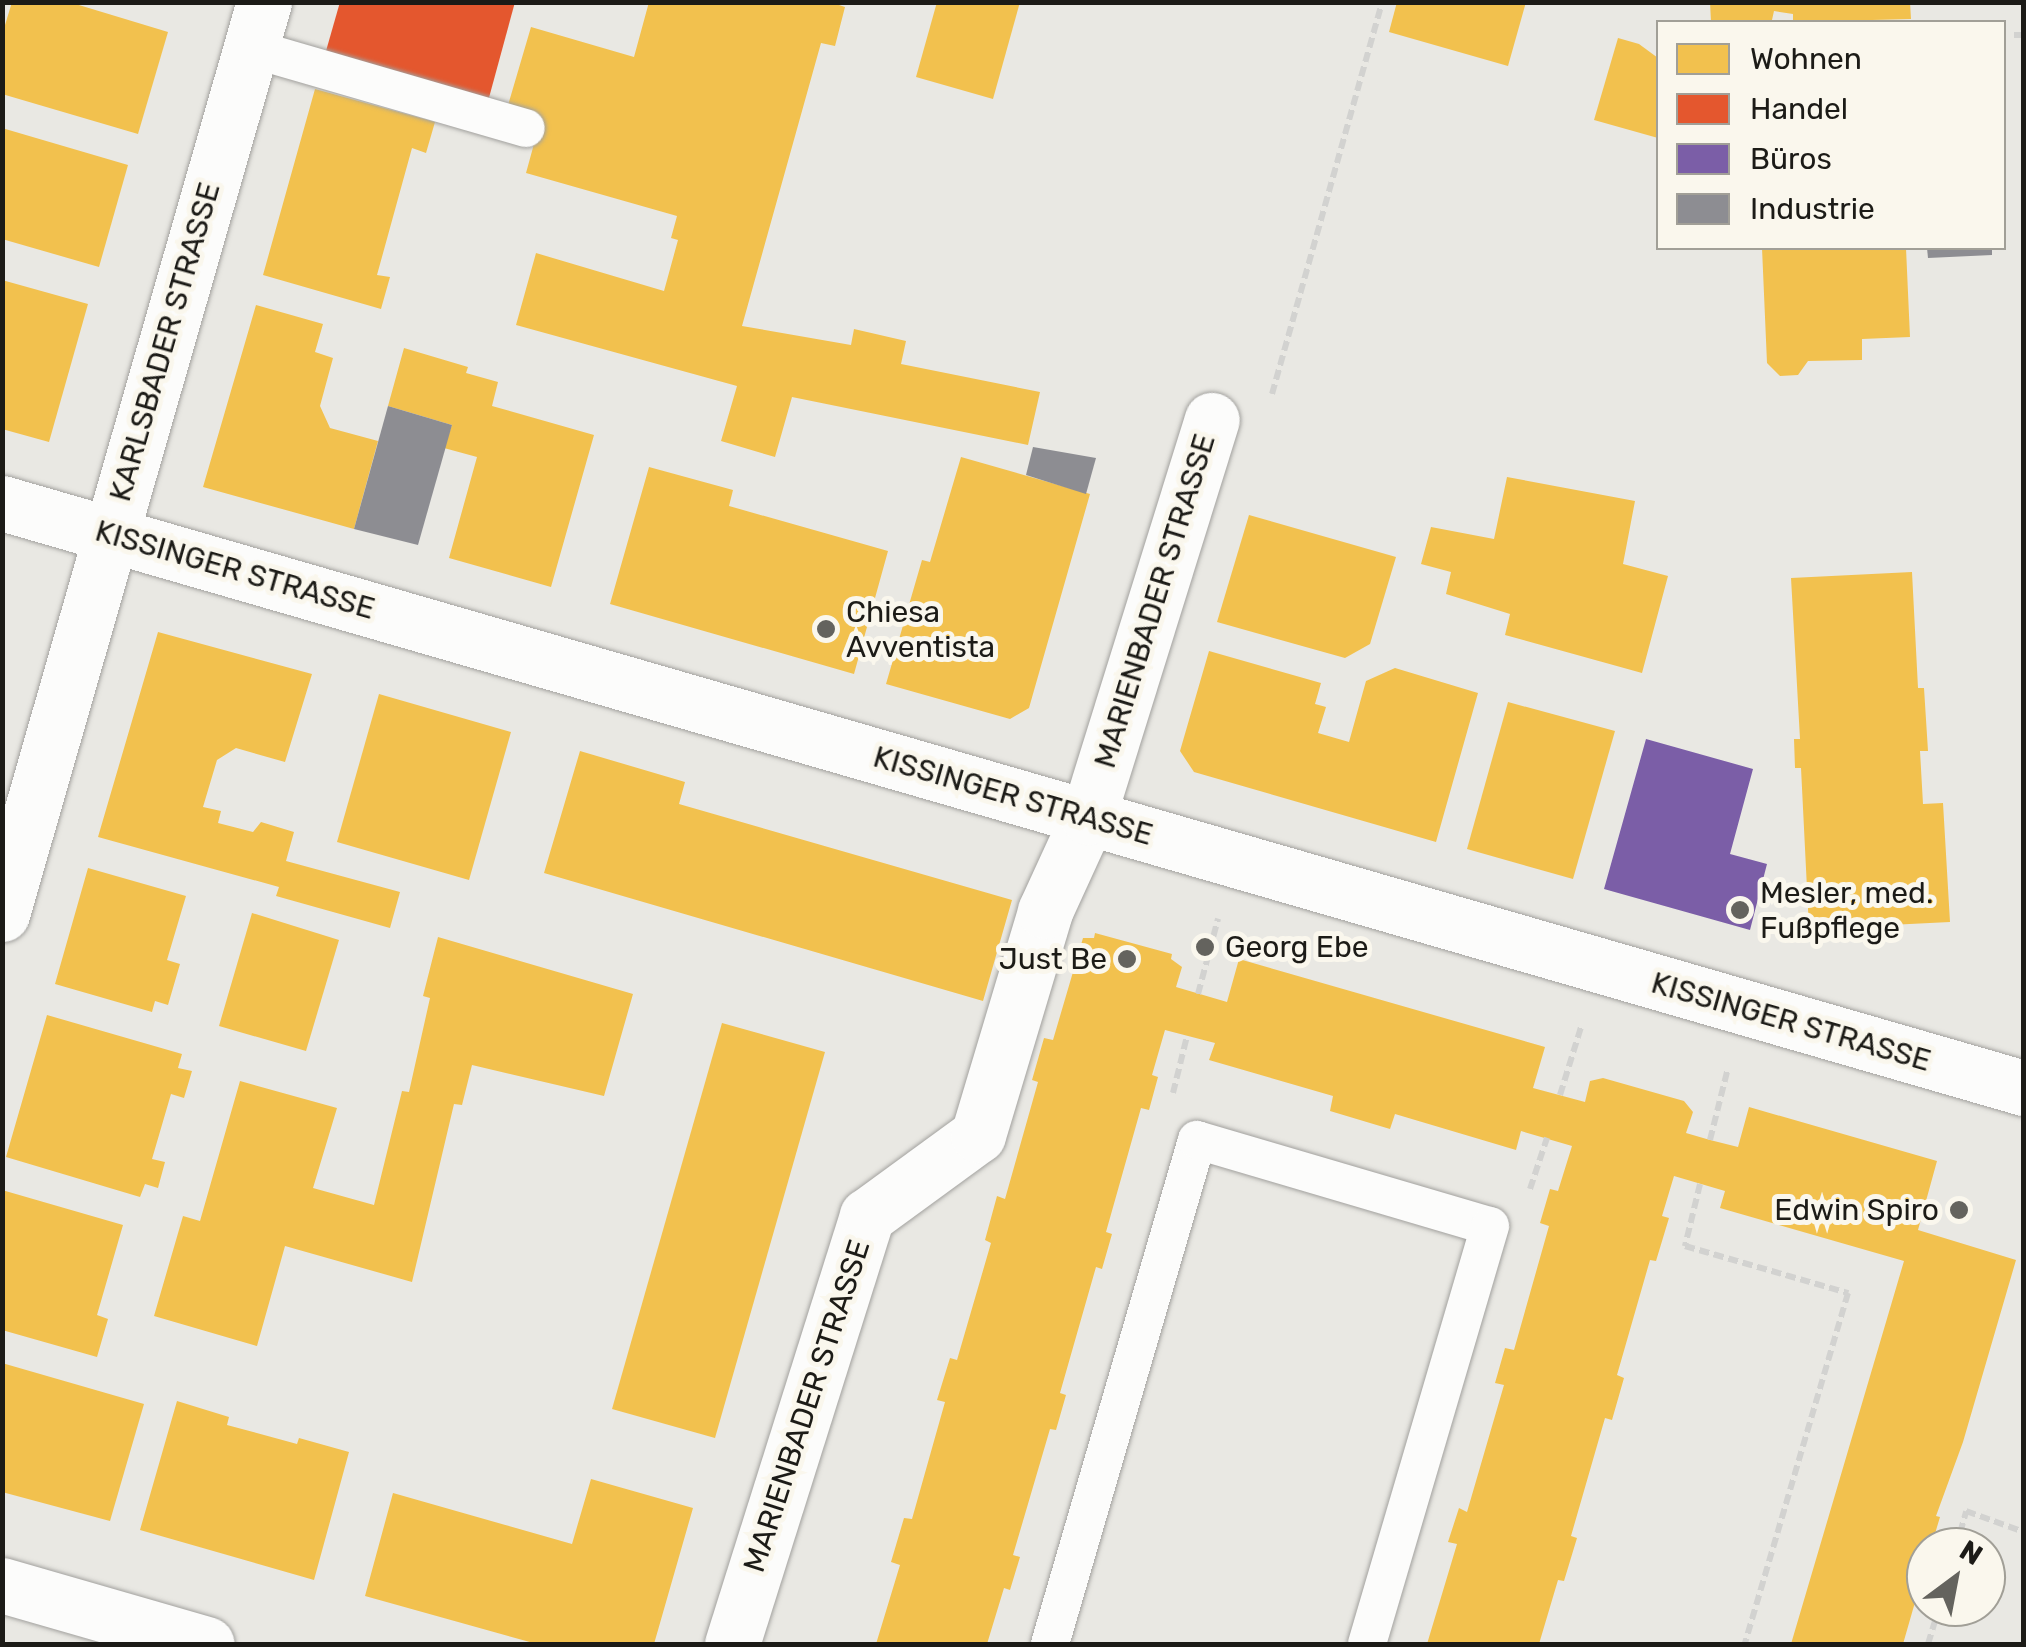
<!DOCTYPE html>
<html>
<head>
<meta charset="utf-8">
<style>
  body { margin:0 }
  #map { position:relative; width:2026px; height:1647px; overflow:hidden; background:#e9e8e3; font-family:Rubik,sans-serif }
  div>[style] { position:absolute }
  .homes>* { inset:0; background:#f2c14e }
  .shops>* { inset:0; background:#e4572e }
  .offices>* { inset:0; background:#7b5ea7 }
  .industry>* { inset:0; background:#8d8d92 }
  .path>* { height:6px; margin-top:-3px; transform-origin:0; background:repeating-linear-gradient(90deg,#d2d2d0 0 10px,transparent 0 15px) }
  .roads { filter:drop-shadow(0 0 2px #a2a19e) drop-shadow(0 0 2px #a2a19e) }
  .lane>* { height:38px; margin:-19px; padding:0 19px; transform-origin:19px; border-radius:19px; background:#fcfcfb }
  .street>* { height:55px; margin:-27.5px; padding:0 27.5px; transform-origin:27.5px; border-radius:27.5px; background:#fcfcfb }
  .dots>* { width:28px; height:28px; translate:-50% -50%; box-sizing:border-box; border:5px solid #faf7ed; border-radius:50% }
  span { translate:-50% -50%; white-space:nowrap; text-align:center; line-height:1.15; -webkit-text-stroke:10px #faf7ed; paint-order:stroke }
  .street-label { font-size:30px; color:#1c1b17 }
  .poi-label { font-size:30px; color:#1c1b17 }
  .left { translate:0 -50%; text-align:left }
  .right { translate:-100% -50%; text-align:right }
  .frame { position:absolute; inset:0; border:5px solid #1c1b17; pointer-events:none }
  .legend { position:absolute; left:1656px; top:20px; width:350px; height:230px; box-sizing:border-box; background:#faf7ed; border:2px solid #a19f97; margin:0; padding:12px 18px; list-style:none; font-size:30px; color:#1c1b17 }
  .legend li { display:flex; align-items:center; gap:20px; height:50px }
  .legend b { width:50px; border:2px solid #a19f97 }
  .north { position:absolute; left:1906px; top:1527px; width:100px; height:100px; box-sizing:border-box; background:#faf7ed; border:2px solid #a19f97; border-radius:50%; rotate:32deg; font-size:28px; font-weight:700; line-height:40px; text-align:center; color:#1c1b17 }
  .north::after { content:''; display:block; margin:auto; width:35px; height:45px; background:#64635e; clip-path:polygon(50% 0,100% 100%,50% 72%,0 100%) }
</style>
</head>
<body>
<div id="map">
  <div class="homes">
    <i style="clip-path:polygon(12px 2px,69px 2px,168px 32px,138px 134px,2px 94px,2px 35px)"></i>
    <i style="clip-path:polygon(649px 2px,830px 2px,845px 7px,835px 46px,821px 43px,742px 326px,851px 345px,854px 329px,906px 341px,901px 364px,1040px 392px,1028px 445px,792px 397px,775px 457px,721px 441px,737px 386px,516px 325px,536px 253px,664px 291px,678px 240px,671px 238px,677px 216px,526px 173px,540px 122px,506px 112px,531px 27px,634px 57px)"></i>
    <i style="clip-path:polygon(937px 2px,1020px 2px,993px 99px,916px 77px)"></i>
    <i style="clip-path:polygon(1397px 2px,1526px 2px,1508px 66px,1389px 32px)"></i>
    <i style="clip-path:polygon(1710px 2px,1910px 2px,1911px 19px,1793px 22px,1793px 14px,1774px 11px,1772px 20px,1711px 22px)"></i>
    <i style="clip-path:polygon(1618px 38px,1639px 44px,1658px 58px,1658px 138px,1594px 120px)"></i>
    <i style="clip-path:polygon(315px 89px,435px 122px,426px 153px,412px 148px,377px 275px,390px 277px,381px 309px,263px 275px)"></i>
    <i style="clip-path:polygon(2px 128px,128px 165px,99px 267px,2px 239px)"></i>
    <i style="clip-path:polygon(1762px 248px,1906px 248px,1910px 337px,1862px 339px,1862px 360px,1808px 361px,1798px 375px,1780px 376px,1767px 363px)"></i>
    <i style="clip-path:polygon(2px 280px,88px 304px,49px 442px,2px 429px)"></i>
    <i style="clip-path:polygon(256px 305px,323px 324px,315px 352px,333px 358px,320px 406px,330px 428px,378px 441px,354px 529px,203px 487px)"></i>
    <i style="clip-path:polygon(404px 348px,468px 367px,466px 373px,498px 382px,492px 406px,594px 435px,551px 587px,449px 558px,477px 457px,444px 448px,452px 425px,388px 406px)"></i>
    <i style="clip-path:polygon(961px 457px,1090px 494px,1029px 708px,1010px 719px,886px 684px,922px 560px,930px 562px)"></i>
    <i style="clip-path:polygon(649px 467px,733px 490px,729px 506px,888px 551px,854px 674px,610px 604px)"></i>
    <i style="clip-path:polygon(1507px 477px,1635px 501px,1623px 564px,1668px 576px,1642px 673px,1505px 635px,1510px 614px,1446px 594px,1451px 572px,1421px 564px,1431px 527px,1494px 539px)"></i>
    <i style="clip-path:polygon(1249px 515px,1396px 557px,1370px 644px,1345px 658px,1217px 622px)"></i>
    <i style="clip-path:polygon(1912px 572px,1918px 688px,1924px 688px,1928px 751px,1920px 751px,1923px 804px,1943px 803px,1950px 922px,1809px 929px,1801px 768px,1795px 768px,1794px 739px,1800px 739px,1791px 578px)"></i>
    <i style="clip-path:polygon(158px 632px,312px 674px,285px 762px,236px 748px,217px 760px,203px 807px,221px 811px,218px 823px,253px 832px,261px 822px,294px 832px,286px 861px,400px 892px,390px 928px,276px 896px,279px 887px,98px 837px)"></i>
    <i style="clip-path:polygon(1209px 651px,1321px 683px,1315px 704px,1326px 707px,1318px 733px,1349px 742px,1366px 681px,1395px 668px,1478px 693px,1436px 842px,1194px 772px,1180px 751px)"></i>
    <i style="clip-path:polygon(379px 694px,511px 732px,469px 880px,337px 842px)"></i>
    <i style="clip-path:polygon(1508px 702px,1615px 731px,1573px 879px,1467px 849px)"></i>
    <i style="clip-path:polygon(580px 751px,685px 782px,679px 804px,1012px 900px,983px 1001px,544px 873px)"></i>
    <i style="clip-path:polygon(88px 868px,186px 896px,167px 960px,180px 964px,168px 1005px,155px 1001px,152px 1012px,55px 984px)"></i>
    <i style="clip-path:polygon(252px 913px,339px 940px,306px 1051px,219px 1026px)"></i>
    <i style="clip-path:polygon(1095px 933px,1172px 954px,1171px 959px,1182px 967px,1176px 987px,1227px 1002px,1239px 959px,1545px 1047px,1533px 1088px,1585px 1102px,1590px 1081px,1603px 1078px,1684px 1101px,1693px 1112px,1686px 1133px,1710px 1140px,1738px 1147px,1749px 1107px,1937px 1161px,1918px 1230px,2016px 1260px,1963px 1442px,1936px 1516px,1940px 1517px,1931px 1547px,1926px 1547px,1926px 1564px,1903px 1644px,1791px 1644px,1904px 1261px,1720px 1208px,1725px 1191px,1674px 1176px,1662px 1216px,1669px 1218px,1656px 1261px,1650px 1260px,1617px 1375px,1624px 1378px,1612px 1420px,1605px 1418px,1571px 1536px,1577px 1538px,1564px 1581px,1558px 1580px,1539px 1644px,1427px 1644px,1457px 1544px,1448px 1542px,1459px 1508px,1467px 1512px,1504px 1385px,1495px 1383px,1505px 1348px,1514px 1350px,1549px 1226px,1540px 1223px,1550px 1189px,1558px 1191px,1572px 1146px,1521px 1131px,1516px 1150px,1395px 1114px,1390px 1129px,1330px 1111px,1333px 1096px,1209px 1060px,1215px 1043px,1165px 1030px,1152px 1075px,1158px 1077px,1149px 1110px,1141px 1108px,1106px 1232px,1112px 1234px,1102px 1269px,1096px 1267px,1060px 1393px,1066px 1395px,1056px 1430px,1050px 1429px,1013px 1555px,1020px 1557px,1010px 1590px,1004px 1588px,987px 1644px,876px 1644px,900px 1565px,891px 1562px,904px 1518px,912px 1519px,945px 1402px,937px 1400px,950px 1358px,957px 1360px,991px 1243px,985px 1240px,997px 1196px,1005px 1199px,1038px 1082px,1032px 1080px,1044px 1038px,1053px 1040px,1083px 938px,1094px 938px)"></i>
    <i style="clip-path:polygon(438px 937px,633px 994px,604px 1096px,472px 1065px,462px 1105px,454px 1104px,412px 1282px,285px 1246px,257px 1346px,154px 1316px,183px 1216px,200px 1221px,240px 1081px,337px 1108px,313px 1188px,374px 1205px,402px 1091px,409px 1092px,430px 998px,423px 996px)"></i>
    <i style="clip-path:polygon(47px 1015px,182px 1054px,178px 1068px,192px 1071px,184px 1098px,171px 1094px,152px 1159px,165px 1162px,158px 1188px,145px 1184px,140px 1197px,6px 1157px)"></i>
    <i style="clip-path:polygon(722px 1023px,825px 1052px,715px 1438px,612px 1409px)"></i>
    <i style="clip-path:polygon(2px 1190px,123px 1225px,97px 1315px,108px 1319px,97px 1357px,2px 1330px)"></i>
    <i style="clip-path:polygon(2px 1363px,144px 1404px,110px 1521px,2px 1492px)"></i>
    <i style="clip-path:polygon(177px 1401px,229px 1417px,227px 1425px,297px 1444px,299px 1438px,349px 1452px,314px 1580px,140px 1530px)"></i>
    <i style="clip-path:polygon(591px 1479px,693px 1508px,654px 1644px,537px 1644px,365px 1596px,393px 1493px,572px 1544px)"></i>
  </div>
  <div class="shops">
    <i style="clip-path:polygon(340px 2px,515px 2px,487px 105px,324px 58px)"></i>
  </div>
  <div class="offices">
    <i style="clip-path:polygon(1646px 739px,1753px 769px,1730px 854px,1767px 864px,1750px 930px,1604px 889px)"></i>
  </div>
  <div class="industry">
    <i style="clip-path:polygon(1927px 248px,1992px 248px,1992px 255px,1928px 258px)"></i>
    <i style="clip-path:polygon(388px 406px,452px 425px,418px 545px,354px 529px)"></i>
    <i style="clip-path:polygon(1033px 447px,1096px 458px,1086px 494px,1026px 475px)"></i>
  </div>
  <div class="path">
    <i style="left:2014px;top:35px;width:10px"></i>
    <i style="left:1272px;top:394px;width:407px;rotate:-74.3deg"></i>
    <i style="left:1198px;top:994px;width:78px;rotate:-75.1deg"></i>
    <i style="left:1173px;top:1093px;width:59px;rotate:-76.2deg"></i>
    <i style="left:1560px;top:1095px;width:71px;rotate:-72.8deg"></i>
    <i style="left:1710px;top:1140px;width:74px;rotate:-76deg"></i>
    <i style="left:1700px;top:1184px;width:64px;rotate:103.6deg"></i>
    <i style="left:1685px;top:1246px;width:170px;rotate:16.1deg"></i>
    <i style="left:1848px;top:1293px;width:366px;rotate:106.4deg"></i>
    <i style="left:1530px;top:1189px;width:54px;rotate:-71.6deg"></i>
    <i style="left:1956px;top:1547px;width:37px;rotate:-74deg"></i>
    <i style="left:1966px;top:1511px;width:62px;rotate:19.9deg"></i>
    <i style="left:1928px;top:1644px;width:39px;rotate:-73deg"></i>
  </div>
  <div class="roads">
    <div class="lane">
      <i style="left:250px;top:48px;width:287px;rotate:16.2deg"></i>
      <i style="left:1050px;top:1644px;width:525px;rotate:-73.74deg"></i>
      <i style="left:1197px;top:1140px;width:305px;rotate:16.4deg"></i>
      <i style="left:1490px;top:1226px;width:436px;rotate:106.4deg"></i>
    </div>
    <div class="street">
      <i style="left:2px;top:503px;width:2105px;rotate:16.14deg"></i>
      <i style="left:2px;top:914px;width:949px;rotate:-73.97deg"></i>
      <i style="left:2px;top:1585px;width:213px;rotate:16.1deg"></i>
      <i style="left:732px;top:1644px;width:449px;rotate:-72.5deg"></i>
      <i style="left:867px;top:1216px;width:137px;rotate:-36.1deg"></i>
      <i style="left:978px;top:1135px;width:234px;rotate:-73.3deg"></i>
      <i style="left:1045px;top:911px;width:103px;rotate:-65.4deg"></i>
      <i style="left:1088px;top:817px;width:416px;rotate:-72.7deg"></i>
    </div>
  </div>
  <div class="dots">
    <i style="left:826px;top:629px;background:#64635e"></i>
    <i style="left:1740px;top:910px;background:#64635e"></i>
    <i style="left:1205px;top:947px;background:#64635e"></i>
    <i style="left:1127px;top:959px;background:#64635e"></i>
    <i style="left:1959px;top:1210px;background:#64635e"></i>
  </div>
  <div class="street-label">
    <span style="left:165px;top:342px;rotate:-74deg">KARLSBADER STRASSE</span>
    <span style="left:235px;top:570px;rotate:16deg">KISSINGER STRASSE</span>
    <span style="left:1155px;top:601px;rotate:-73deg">MARIENBADER STRASSE</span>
    <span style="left:1013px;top:796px;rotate:16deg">KISSINGER STRASSE</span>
    <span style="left:1791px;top:1022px;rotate:16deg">KISSINGER STRASSE</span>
    <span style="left:807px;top:1406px;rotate:-72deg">MARIENBADER STRASSE</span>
  </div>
  <div class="poi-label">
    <span class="left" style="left:846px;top:629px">Chiesa<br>Avventista</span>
    <span class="left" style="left:1760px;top:910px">Mesler, med.<br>Fußpflege</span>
    <span class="left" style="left:1225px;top:947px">Georg Ebe</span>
    <span class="right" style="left:1107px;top:959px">Just Be</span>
    <span class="right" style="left:1939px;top:1210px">Edwin Spiro</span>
  </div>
  <div class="frame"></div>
  <ul class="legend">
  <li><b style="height:28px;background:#f2c14e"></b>Wohnen</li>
  <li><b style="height:28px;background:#e4572e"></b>Handel</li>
  <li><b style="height:28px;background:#7b5ea7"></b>Büros</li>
  <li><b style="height:28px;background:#8d8d92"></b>Industrie</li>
  </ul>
  <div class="north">N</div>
</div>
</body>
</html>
